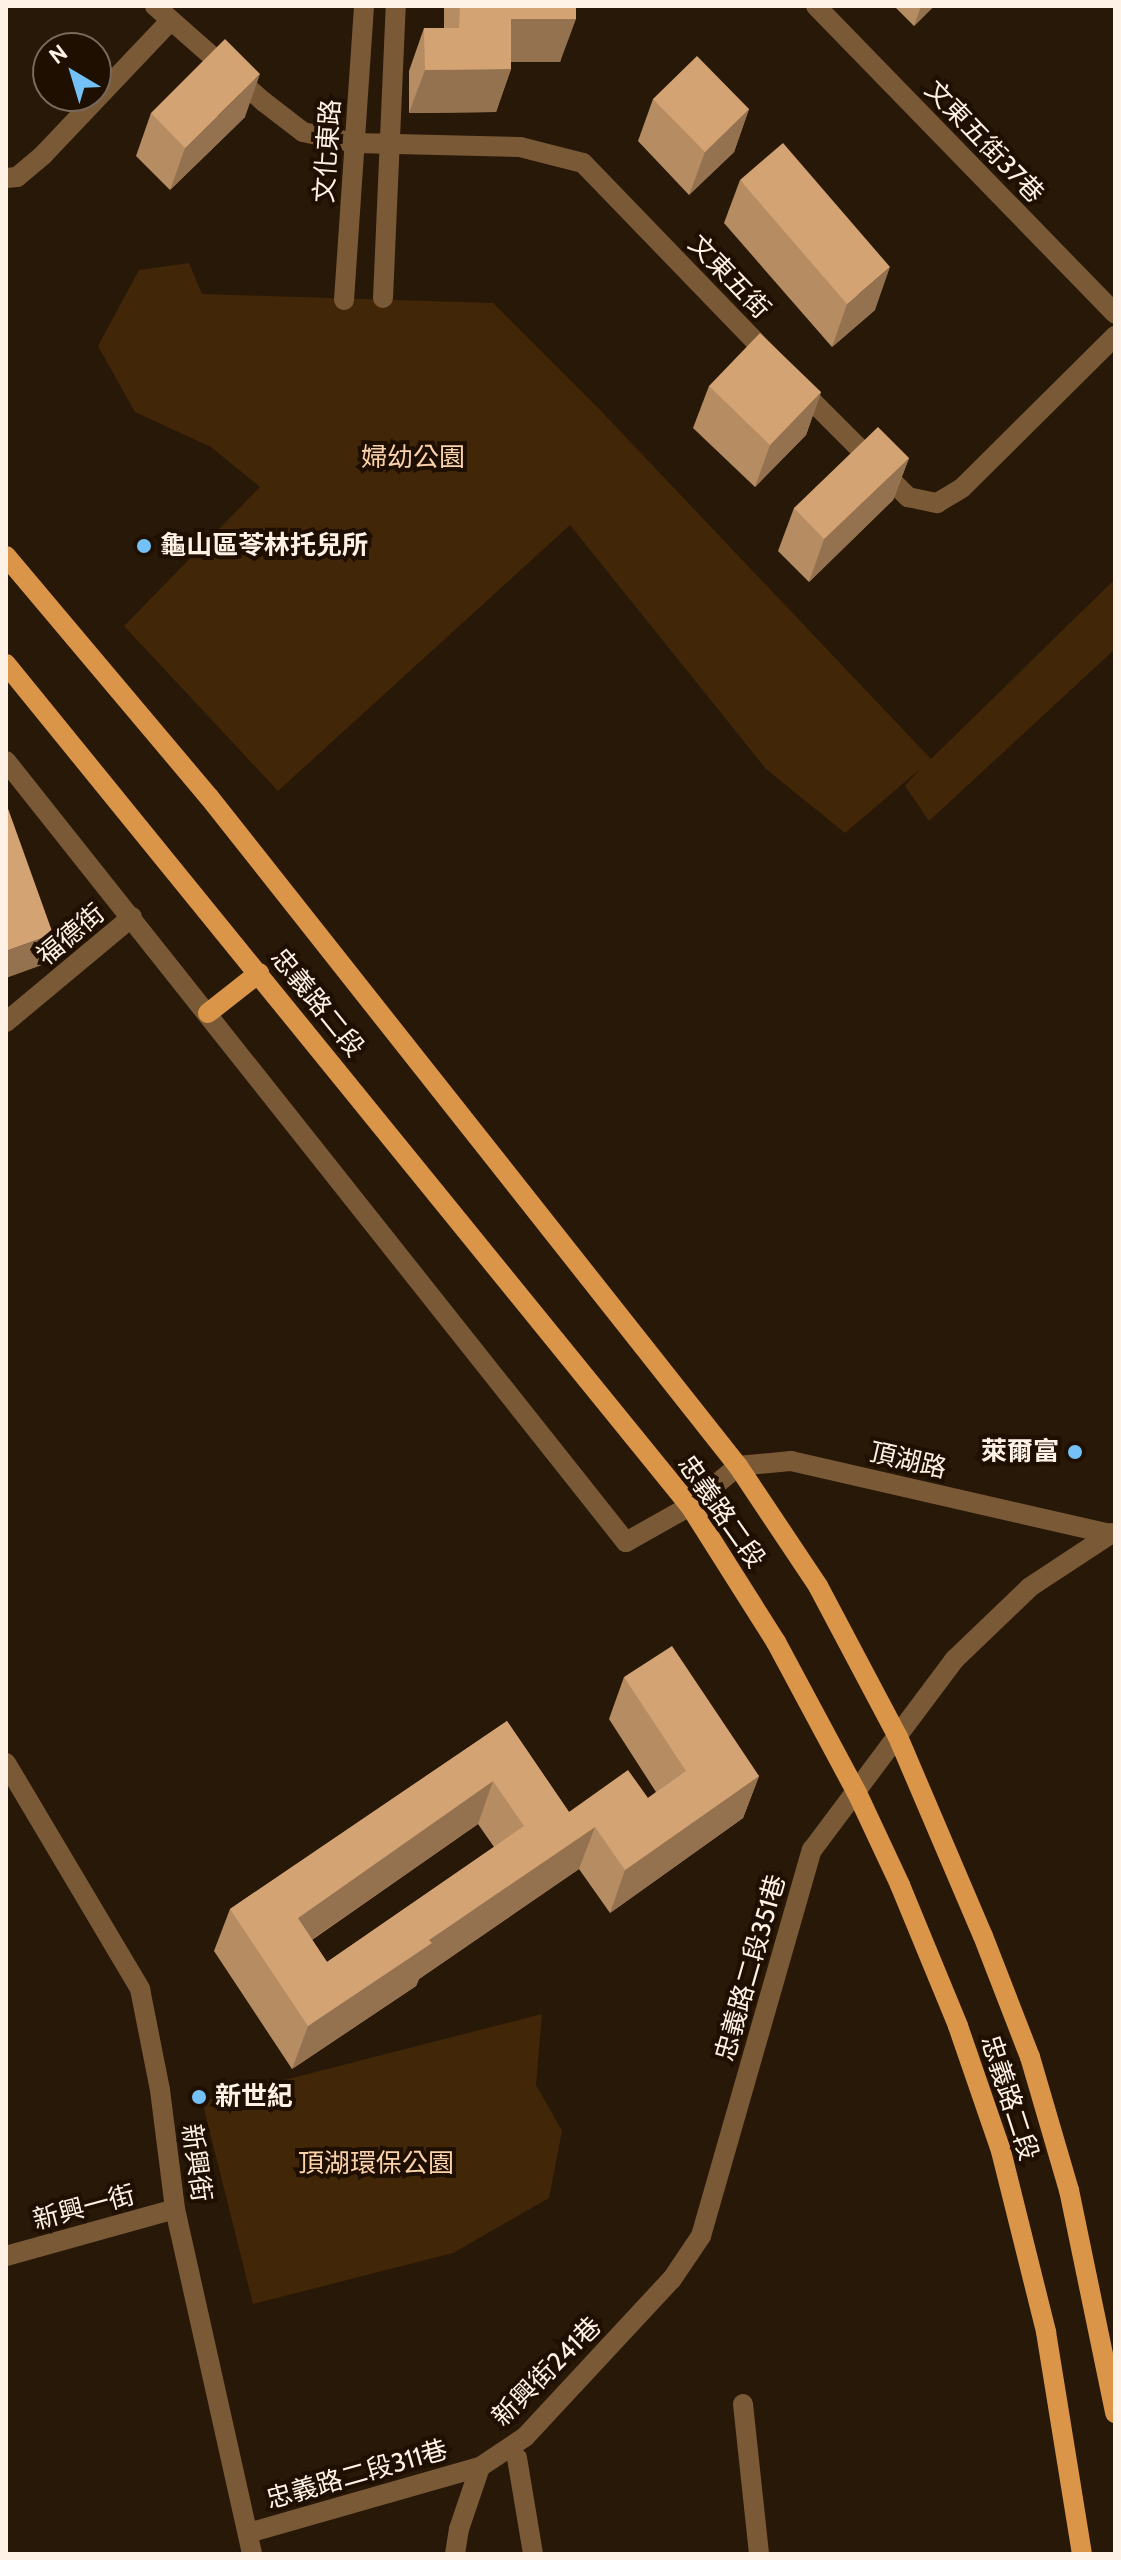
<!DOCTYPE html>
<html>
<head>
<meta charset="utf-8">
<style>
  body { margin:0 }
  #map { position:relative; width:1121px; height:2560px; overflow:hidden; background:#281807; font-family:Cabin,"Noto Sans TC",sans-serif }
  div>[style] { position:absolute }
  .green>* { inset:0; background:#412607 }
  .minor>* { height:20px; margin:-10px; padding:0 10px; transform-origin:10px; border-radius:10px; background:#7a5937 }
  .major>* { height:20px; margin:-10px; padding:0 10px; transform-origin:10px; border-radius:10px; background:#db9549 }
  .wall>* { inset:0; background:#b68c63 }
  .shaded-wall>* { inset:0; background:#947250 }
  .building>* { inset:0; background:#d4a373 }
  .dots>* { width:22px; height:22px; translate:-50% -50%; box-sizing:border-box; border:4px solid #1f0f01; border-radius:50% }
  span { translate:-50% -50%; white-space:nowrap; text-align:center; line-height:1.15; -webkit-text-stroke:8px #1f0f01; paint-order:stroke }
  .street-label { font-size:26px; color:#fef2e7 }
  .park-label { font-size:26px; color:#fbd2aa }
  .poi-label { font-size:26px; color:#fef2e7; font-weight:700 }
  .left { translate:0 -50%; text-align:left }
  .right { translate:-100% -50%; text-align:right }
  .frame { position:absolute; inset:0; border:8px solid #fef2e7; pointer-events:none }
  .north { position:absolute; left:32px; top:32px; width:80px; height:80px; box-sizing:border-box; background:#1f0f01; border:2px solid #786a5d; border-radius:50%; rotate:322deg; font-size:22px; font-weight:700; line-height:32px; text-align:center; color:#fef2e7 }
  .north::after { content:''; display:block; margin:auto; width:28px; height:36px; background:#73c1f6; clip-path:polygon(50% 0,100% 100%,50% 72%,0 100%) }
</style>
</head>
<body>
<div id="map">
  <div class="green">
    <i style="clip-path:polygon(189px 263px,202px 294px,493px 303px,601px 411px,931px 759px,1115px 579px,1115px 649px,929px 821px,905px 786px,920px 769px,845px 833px,766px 769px,570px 525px,278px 791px,124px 626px,260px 487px,211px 447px,135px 412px,98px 346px,139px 270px)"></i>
    <i style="clip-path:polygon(542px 2014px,536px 2085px,562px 2131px,549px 2198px,453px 2253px,253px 2304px,202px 2101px)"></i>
  </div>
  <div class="minor">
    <i style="left:155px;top:6px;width:145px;rotate:41.4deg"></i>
    <i style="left:264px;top:102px;width:49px;rotate:37.6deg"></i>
    <i style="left:303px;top:132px;width:53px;rotate:11.9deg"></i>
    <i style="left:355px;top:143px;width:165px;rotate:1.4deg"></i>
    <i style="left:520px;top:147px;width:65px;rotate:14.3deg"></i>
    <i style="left:583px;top:163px;width:271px;rotate:46deg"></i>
    <i style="left:816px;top:6px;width:429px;rotate:45.8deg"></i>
    <i style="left:6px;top:178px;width:11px;rotate:-5deg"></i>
    <i style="left:17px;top:177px;width:35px;rotate:-40deg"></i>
    <i style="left:44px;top:154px;width:183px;rotate:-46.5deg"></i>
    <i style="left:383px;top:298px;width:292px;rotate:-87.5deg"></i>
    <i style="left:344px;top:300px;width:295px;rotate:-86.1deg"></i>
    <i style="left:798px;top:387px;width:156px;rotate:45deg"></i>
    <i style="left:908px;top:497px;width:30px;rotate:12deg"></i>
    <i style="left:937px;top:503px;width:29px;rotate:-31deg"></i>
    <i style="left:962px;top:488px;width:216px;rotate:-44.8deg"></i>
    <i style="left:6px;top:761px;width:997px;rotate:51.56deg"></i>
    <i style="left:626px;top:1542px;width:73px;rotate:-29.4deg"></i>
    <i style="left:690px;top:1506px;width:62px;rotate:-39.8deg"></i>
    <i style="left:738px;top:1466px;width:53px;rotate:-5.4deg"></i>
    <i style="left:791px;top:1461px;width:332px;rotate:12.9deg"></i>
    <i style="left:6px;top:1022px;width:164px;rotate:-39.8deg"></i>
    <i style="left:6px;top:1763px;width:263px;rotate:59.3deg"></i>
    <i style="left:140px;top:1989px;width:103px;rotate:78.8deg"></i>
    <i style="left:160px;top:2090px;width:120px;rotate:82.8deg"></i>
    <i style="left:175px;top:2209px;width:353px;rotate:77.4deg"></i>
    <i style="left:6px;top:2256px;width:175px;rotate:-15.5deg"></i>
    <i style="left:743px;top:2404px;width:151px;rotate:83.9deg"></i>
    <i style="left:517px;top:2458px;width:97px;rotate:80.5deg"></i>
    <i style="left:248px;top:2533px;width:241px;rotate:-15.9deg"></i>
    <i style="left:480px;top:2467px;width:54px;rotate:-33.7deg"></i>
    <i style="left:525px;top:2437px;width:216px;rotate:-47.1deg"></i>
    <i style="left:672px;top:2279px;width:52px;rotate:-56deg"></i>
    <i style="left:701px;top:2236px;width:402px;rotate:-74deg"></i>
    <i style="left:812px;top:1850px;width:237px;rotate:-53.2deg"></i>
    <i style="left:954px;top:1660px;width:105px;rotate:-43.8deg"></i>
    <i style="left:1030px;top:1587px;width:98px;rotate:-33.4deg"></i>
    <i style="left:455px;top:2554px;width:25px;rotate:-81deg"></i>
    <i style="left:459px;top:2529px;width:65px;rotate:-71.3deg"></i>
  </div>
  <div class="major">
    <i style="left:6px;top:556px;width:315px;rotate:49.9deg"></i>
    <i style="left:209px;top:797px;width:853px;rotate:51.67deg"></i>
    <i style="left:738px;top:1466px;width:144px;rotate:56.3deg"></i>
    <i style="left:818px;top:1586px;width:171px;rotate:62.1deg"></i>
    <i style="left:898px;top:1737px;width:216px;rotate:66.9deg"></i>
    <i style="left:983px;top:1936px;width:130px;rotate:68.8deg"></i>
    <i style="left:1030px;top:2057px;width:139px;rotate:73.7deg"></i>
    <i style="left:1069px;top:2190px;width:228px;rotate:78.3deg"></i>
    <i style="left:6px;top:664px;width:1085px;rotate:50.91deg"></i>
    <i style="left:690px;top:1506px;width:161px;rotate:57.7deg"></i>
    <i style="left:776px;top:1642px;width:171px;rotate:61.8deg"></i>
    <i style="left:857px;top:1793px;width:102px;rotate:64.9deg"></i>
    <i style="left:900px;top:1885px;width:152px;rotate:67.6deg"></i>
    <i style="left:958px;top:2026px;width:132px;rotate:71deg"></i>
    <i style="left:1001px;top:2151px;width:187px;rotate:76deg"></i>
    <i style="left:1046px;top:2332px;width:225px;rotate:80.8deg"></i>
    <i style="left:208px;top:1013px;width:65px;rotate:-38.1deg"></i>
  </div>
  <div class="wall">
    <i style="clip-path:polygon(444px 6px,576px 6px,560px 62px,511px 62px,511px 69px,496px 112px,409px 113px,409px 71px,424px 28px,444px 28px)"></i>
    <i style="clip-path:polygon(894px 6px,934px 6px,914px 26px)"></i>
    <i style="clip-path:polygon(653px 99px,749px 109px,734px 152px,689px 195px,638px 141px)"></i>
    <i style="clip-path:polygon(151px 113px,245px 117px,170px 190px,136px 156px)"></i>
    <i style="clip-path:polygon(740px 180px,875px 310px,832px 347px,724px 223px)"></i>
    <i style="clip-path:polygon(709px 386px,821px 392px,806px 435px,755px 487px,693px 428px)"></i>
    <i style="clip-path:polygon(909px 458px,893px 500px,809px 582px,778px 551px,794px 508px)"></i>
    <i style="clip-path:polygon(evenodd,624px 1677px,759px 1776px,743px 1818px,610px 1913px,579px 1869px,419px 1979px,416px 1986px,292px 2069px,214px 1951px,230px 1909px,507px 1721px,569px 1812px,648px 1798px,656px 1792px,609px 1719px,624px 1677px,478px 1824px,494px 1847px,327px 1962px,312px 1940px,478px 1824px)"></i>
  </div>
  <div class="shaded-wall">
    <i style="clip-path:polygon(921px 6px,934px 6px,914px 26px)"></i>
    <i style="clip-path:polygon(511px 19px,576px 19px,560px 62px,496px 62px)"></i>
    <i style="clip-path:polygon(511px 69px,496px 112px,409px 113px,425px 70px)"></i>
    <i style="clip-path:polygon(260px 74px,245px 117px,170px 190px,185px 148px)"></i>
    <i style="clip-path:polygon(749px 109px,734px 152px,689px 195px,705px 152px)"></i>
    <i style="clip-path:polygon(890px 267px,875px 310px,832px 347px,847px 304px)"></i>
    <i style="clip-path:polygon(821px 392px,806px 435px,755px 487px,770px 445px)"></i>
    <i style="clip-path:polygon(909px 458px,893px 500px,809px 582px,824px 539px)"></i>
    <i style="clip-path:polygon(53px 934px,42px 965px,6px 978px,6px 951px)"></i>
    <i style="clip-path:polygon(759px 1776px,743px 1818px,610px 1913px,625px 1870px)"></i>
    <i style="clip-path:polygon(493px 1781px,478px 1824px,282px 1960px,298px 1918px)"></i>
    <i style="clip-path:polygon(595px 1827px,579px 1869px,419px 1979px,416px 1986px,292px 2069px,308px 2026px,429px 1940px)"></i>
  </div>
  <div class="building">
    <i style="clip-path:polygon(460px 6px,576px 6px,576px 19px,511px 19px,511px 69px,425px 70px,424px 28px,459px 28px)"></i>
    <i style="clip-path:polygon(225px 39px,260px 74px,185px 148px,151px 113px)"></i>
    <i style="clip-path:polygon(697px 56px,749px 109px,705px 152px,653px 99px)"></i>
    <i style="clip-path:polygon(783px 143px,890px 267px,847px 304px,740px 180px)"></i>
    <i style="clip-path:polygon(760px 333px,821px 392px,770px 445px,709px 386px)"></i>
    <i style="clip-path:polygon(878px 427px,909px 458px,824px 539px,794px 508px)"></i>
    <i style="clip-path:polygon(6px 803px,53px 934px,6px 951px)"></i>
    <i style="clip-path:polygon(evenodd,672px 1646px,759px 1776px,625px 1870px,595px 1827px,429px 1940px,432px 1943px,308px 2026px,230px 1909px,507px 1721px,569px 1812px,628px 1770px,648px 1798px,686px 1771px,624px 1677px,672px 1646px,493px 1781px,524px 1826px,327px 1962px,298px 1918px,493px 1781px)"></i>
  </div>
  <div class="dots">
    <i style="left:144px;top:546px;background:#73c1f6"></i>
    <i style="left:1075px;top:1452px;background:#73c1f6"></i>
    <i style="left:199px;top:2097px;background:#73c1f6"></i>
  </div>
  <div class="street-label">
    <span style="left:984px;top:142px;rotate:46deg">文東五街37巷</span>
    <span style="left:328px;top:151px;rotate:-86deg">文化東路</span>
    <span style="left:729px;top:277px;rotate:46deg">文東五街</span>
    <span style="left:71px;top:935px;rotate:-40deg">福德街</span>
    <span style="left:317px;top:1003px;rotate:51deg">忠義路二段</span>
    <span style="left:908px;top:1461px;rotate:13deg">頂湖路</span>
    <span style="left:721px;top:1512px;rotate:55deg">忠義路二段</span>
    <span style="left:751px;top:1968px;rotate:-74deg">忠義路二段351巷</span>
    <span style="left:1009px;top:2098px;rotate:72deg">忠義路二段</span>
    <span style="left:196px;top:2163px;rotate:82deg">新興街</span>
    <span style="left:84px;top:2208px;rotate:-15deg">新興一街</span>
    <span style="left:547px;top:2372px;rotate:-45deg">新興街241巷</span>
    <span style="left:357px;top:2475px;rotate:-16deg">忠義路二段311巷</span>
  </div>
  <div class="park-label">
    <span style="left:413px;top:458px">婦幼公園</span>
    <span style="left:376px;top:2164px">頂湖環保公園</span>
  </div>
  <div class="poi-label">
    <span class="left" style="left:160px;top:546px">龜山區苓林托兒所</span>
    <span class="right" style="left:1059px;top:1452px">萊爾富</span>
    <span class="left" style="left:215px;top:2097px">新世紀</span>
  </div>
  <div class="frame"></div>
  <div class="north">N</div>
</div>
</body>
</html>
